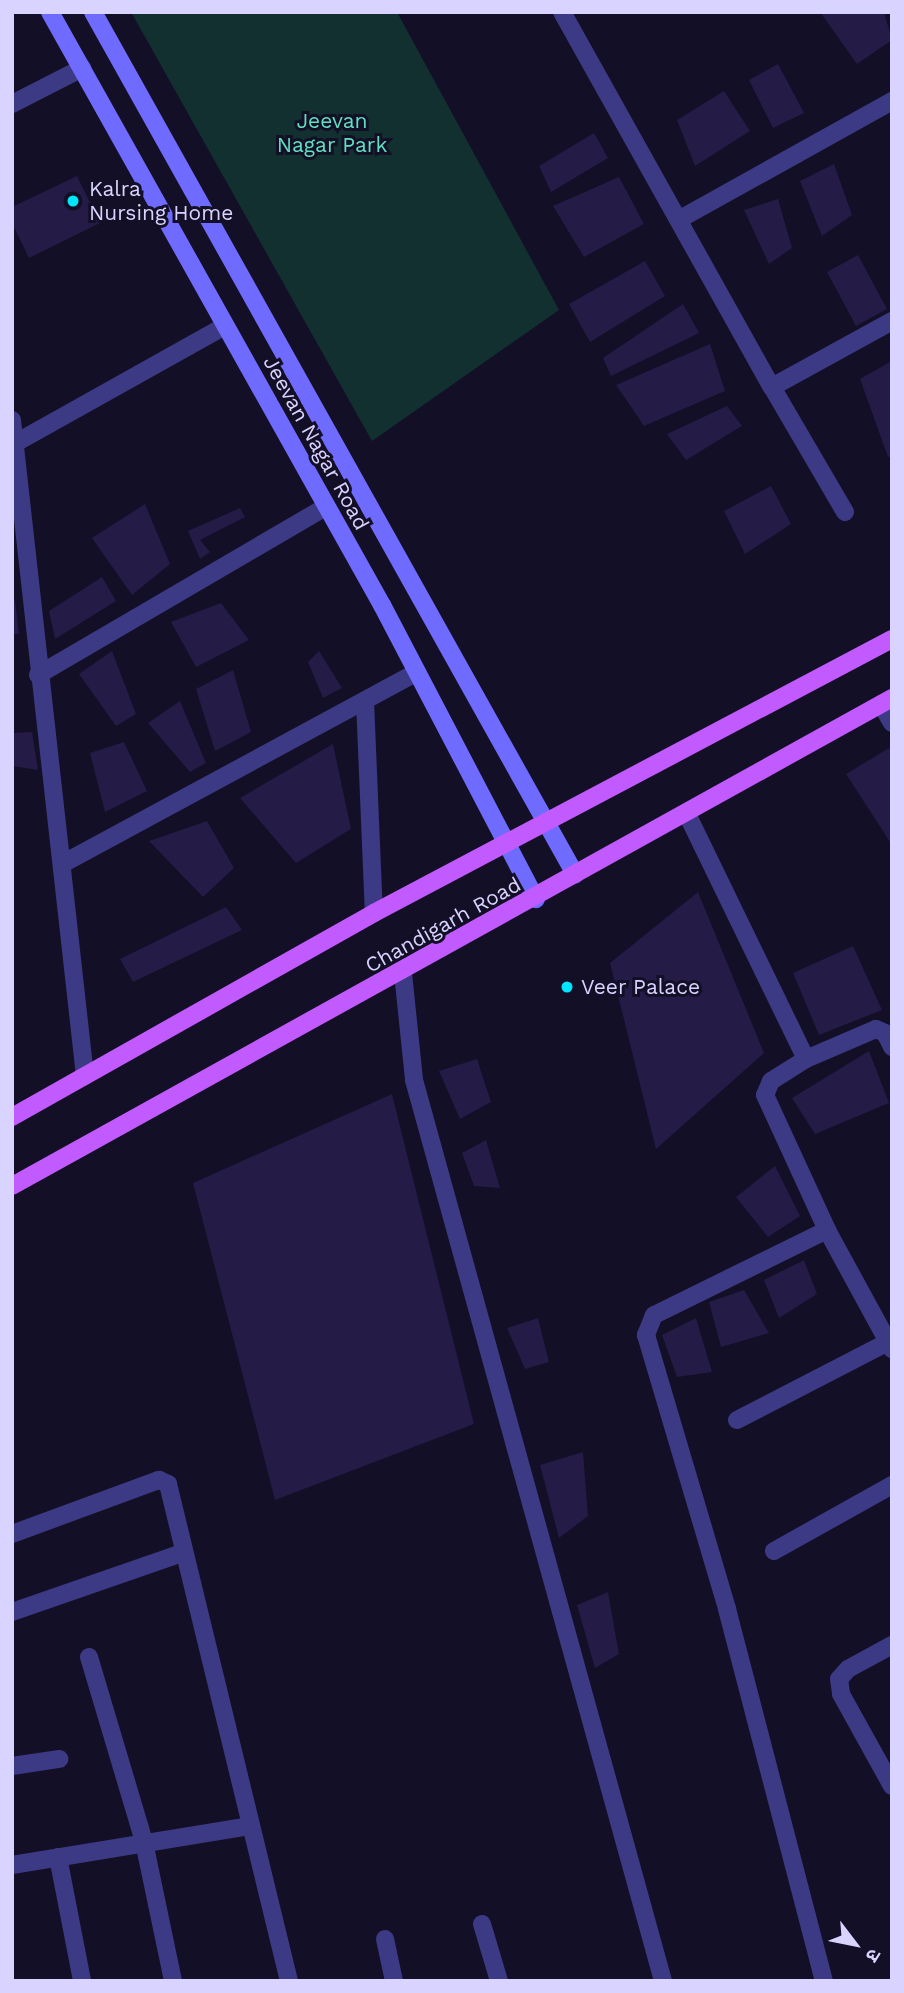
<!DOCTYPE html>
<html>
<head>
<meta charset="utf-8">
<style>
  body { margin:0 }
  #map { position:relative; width:904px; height:1993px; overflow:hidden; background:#130f26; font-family:"Work Sans","Noto Sans Devanagari",sans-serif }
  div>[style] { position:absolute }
  .green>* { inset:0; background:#12302f }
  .building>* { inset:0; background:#241b47 }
  .street>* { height:18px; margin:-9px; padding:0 9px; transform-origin:9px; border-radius:9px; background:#3d3a85 }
  .secondary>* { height:18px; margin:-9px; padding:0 9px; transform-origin:9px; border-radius:9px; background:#6f6bff }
  .primary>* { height:18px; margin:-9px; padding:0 9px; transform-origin:9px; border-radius:9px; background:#c25bff }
  .dots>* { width:19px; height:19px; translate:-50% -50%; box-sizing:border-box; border:4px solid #130f26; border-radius:50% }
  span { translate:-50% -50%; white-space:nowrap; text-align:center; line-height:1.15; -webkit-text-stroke:6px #130f26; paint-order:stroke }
  .park-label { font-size:21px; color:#5fe0c0 }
  .poi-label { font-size:21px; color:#d9d4ff }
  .left { translate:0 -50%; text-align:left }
  .street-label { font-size:21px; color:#d9d4ff }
  .frame { position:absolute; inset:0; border:14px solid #d9d4ff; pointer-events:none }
  .north { position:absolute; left:820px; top:1909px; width:70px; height:70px; -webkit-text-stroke:5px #130f26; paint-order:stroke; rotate:122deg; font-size:19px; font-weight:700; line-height:28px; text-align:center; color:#d9d4ff }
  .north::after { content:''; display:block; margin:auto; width:24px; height:32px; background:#d9d4ff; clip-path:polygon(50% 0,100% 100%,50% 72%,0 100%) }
</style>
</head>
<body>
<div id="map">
  <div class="green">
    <i style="clip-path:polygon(131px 12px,397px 12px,559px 310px,372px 441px)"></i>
  </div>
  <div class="building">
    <i style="clip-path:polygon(820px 12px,884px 12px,892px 40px,857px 64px)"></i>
    <i style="clip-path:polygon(778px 64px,804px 113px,773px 128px,749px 80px)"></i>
    <i style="clip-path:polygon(724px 91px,750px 131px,695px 166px,677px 120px)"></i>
    <i style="clip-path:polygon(594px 133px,608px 158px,551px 192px,539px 166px)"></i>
    <i style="clip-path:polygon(834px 164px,852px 215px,822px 236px,800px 181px)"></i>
    <i style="clip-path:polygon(77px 176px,100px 223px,29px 258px,12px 223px,12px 207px)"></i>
    <i style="clip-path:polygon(619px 177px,644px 224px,584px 257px,553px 206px)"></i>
    <i style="clip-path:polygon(778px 199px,792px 248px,769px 264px,744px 210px)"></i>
    <i style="clip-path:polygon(858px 255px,887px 309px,856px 326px,827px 272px)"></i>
    <i style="clip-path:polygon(645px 261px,665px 296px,590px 342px,569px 304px)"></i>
    <i style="clip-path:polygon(683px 304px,699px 333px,611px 376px,603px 358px)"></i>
    <i style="clip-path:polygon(710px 344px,725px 391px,644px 426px,616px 385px)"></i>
    <i style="clip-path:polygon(890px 362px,892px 456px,888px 457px,860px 379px)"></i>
    <i style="clip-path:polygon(727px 406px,742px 426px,686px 460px,667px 434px)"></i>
    <i style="clip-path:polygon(771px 486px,791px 524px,745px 554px,724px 511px)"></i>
    <i style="clip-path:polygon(145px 504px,170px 564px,132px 595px,92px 538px)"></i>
    <i style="clip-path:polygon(240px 508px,245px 517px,200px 540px,210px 552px,200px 559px,188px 531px)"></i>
    <i style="clip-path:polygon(102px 577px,116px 601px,55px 639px,49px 611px)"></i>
    <i style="clip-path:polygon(12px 600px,15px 600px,19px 634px,12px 634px)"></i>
    <i style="clip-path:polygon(221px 603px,249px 640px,196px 667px,171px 622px)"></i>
    <i style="clip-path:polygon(112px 651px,136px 714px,116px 726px,79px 674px)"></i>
    <i style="clip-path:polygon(319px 651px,342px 688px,323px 698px,308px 662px)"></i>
    <i style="clip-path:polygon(233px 670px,251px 732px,215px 751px,196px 689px)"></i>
    <i style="clip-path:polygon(180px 701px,206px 763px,190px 772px,148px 723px)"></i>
    <i style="clip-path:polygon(32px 732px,38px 770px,12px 766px,12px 733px)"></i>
    <i style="clip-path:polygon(124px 742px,147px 791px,105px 812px,90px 753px)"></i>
    <i style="clip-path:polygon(333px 744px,351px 829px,296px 863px,240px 798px)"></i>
    <i style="clip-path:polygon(889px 748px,892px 755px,892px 845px,846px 774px)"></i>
    <i style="clip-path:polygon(207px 821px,234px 868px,203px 897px,149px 841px)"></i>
    <i style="clip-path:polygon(698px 892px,764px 1053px,656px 1149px,610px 963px)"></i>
    <i style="clip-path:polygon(226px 907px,242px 930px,133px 982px,120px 959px)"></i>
    <i style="clip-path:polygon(853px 946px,882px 1010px,819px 1035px,793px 973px)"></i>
    <i style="clip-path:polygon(869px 1051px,889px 1103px,815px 1134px,792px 1098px)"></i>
    <i style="clip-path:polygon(477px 1059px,491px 1102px,460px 1119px,439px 1071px)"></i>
    <i style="clip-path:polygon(392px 1094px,474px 1424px,275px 1500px,193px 1183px)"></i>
    <i style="clip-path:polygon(486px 1140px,500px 1188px,474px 1186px,462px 1153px)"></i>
    <i style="clip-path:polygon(775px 1166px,800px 1216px,768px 1237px,736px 1197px)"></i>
    <i style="clip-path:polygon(804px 1260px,817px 1294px,779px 1318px,764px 1280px)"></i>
    <i style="clip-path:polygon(744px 1290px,769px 1333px,721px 1347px,709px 1302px)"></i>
    <i style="clip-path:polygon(538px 1318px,549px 1362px,525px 1369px,507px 1328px)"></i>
    <i style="clip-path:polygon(696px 1318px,712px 1372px,677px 1377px,662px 1335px)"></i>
    <i style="clip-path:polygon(583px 1452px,588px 1516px,559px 1538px,540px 1465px)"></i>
    <i style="clip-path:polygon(608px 1592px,619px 1654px,595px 1668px,577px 1605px)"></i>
  </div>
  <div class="street">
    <i style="left:562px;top:12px;width:430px;rotate:60.8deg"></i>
    <i style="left:12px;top:104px;width:79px;rotate:-27.2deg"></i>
    <i style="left:680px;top:219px;width:243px;rotate:-29.1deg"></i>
    <i style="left:12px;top:420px;width:660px;rotate:83.65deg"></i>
    <i style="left:12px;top:445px;width:244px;rotate:-29.2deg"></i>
    <i style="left:845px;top:512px;width:145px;rotate:-120.3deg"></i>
    <i style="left:772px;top:387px;width:137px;rotate:-28.8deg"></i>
    <i style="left:38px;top:675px;width:333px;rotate:-30.3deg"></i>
    <i style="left:365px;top:701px;width:212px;rotate:87.6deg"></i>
    <i style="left:881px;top:704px;width:22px;rotate:60deg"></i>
    <i style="left:687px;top:814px;width:272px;rotate:64.1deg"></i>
    <i style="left:806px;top:1059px;width:76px;rotate:-23.2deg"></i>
    <i style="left:876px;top:1029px;width:10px;rotate:24deg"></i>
    <i style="left:885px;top:1033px;width:16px;rotate:63deg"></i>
    <i style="left:64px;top:863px;width:401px;rotate:-28.4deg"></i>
    <i style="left:403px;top:973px;width:108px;rotate:84.1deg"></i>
    <i style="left:414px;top:1080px;width:935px;rotate:74.55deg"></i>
    <i style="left:806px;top:1059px;width:41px;rotate:147.8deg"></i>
    <i style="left:771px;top:1081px;width:15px;rotate:113deg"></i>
    <i style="left:765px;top:1095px;width:149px;rotate:65.3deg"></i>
    <i style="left:827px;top:1230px;width:193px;rotate:153.8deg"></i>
    <i style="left:654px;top:1315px;width:22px;rotate:112deg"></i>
    <i style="left:646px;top:1335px;width:286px;rotate:73.5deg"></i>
    <i style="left:727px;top:1609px;width:384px;rotate:75.4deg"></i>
    <i style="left:827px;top:1230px;width:136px;rotate:61.4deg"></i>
    <i style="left:737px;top:1420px;width:170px;rotate:-27.3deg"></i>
    <i style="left:12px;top:1534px;width:157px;rotate:-20.2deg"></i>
    <i style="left:159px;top:1480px;width:10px;rotate:24deg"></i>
    <i style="left:168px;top:1484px;width:512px;rotate:76.32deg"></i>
    <i style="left:774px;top:1551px;width:135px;rotate:-29.2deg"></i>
    <i style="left:12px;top:1612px;width:180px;rotate:-19.1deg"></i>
    <i style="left:892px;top:1645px;width:50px;rotate:151.4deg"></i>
    <i style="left:848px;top:1669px;width:13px;rotate:132deg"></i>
    <i style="left:839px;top:1679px;width:15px;rotate:82deg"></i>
    <i style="left:841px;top:1694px;width:105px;rotate:61deg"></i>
    <i style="left:89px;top:1657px;width:193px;rotate:73.4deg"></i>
    <i style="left:144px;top:1842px;width:142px;rotate:78.2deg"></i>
    <i style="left:12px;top:1766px;width:48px;rotate:-8.5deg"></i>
    <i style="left:58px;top:1857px;width:126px;rotate:79deg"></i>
    <i style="left:12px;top:1865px;width:242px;rotate:-9.3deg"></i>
    <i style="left:482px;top:1924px;width:59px;rotate:73.4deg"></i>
    <i style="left:385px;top:1939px;width:43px;rotate:77.9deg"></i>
  </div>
  <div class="secondary">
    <i style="left:50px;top:12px;width:680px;rotate:60.76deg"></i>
    <i style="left:382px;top:605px;width:332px;rotate:62.4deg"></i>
    <i style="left:93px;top:12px;width:988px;rotate:60.79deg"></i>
  </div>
  <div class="primary">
    <i style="left:12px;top:1117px;width:416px;rotate:-29.4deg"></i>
    <i style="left:374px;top:913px;width:586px;rotate:-27.88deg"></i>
    <i style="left:12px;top:1186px;width:1006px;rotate:-29.01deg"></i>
  </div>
  <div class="dots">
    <i style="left:73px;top:201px;background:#00e5ff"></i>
    <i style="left:567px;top:987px;background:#00e5ff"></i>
  </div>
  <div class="park-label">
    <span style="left:332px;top:133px">Jeevan<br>Nagar Park</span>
  </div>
  <div class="poi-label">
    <span class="left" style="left:89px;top:201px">Kalra<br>Nursing Home</span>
    <span class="left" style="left:581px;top:987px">Veer Palace</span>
  </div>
  <div class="street-label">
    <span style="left:316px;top:443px;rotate:61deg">Jeevan Nagar Road</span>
    <span style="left:443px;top:925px;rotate:-29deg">Chandigarh Road</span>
  </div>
  <div class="frame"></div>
  <div class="north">उ</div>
</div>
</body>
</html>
